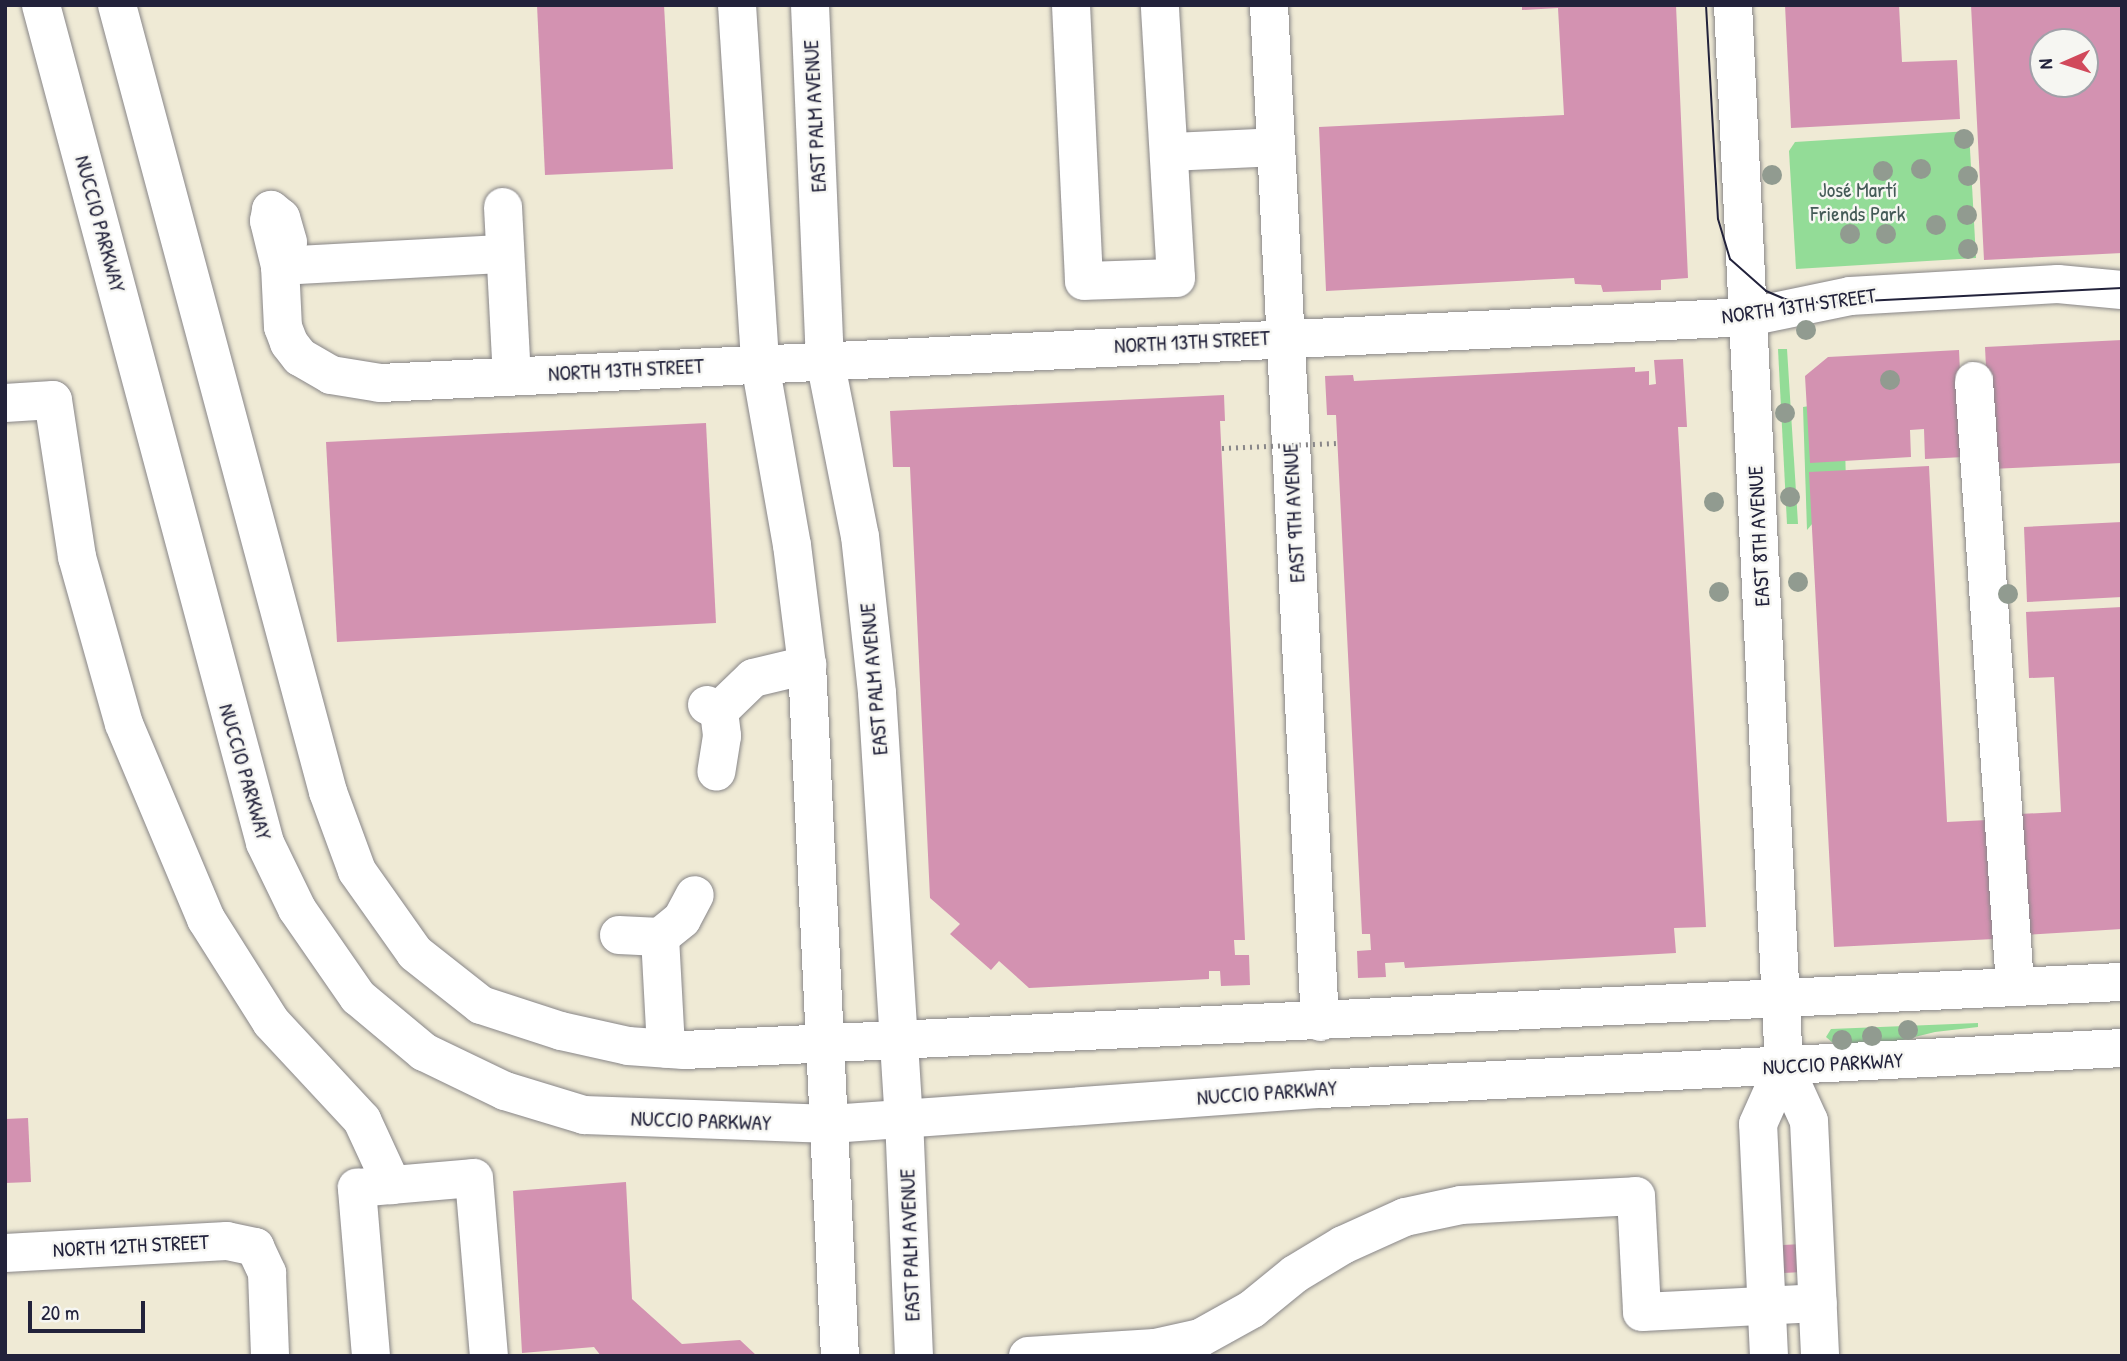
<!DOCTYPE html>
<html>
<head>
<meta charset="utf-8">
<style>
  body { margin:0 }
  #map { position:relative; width:2127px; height:1361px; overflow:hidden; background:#efead5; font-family:"Patrick Hand",sans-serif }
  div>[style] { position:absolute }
  .green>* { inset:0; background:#93dc97 }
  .building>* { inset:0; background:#d392b1 }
  .roads { filter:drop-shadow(0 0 2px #888688) drop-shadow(0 0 2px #888688) }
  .minor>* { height:38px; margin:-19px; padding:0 19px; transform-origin:19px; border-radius:19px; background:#fff }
  .major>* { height:38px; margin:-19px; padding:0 19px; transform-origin:19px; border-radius:19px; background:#fff }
  .tram>* { height:2px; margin:-1px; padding:0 1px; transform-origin:1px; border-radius:1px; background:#22223b }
  .path-bridge>* { height:4.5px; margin-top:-2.25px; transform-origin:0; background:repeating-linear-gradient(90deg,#888688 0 2px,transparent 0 7px) }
  .trees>* { width:20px; height:20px; margin:-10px; border-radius:50%; background:#919b90 }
  span { translate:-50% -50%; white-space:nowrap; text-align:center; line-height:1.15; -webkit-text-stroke:5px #f6f6f2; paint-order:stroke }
  .street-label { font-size:21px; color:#22223b }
  .park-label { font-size:21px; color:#445a57 }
  .frame { position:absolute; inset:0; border:7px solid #22223b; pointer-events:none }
  .north { position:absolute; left:2029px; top:28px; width:70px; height:70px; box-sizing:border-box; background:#f6f6f2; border:2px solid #a1a1a9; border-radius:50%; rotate:267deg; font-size:19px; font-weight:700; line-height:28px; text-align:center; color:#22223b }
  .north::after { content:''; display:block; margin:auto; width:24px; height:32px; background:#d1495b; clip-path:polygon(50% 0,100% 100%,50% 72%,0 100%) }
  .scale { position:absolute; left:28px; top:1301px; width:117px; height:32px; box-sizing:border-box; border:4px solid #22223b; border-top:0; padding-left:9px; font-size:21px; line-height:24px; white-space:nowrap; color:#22223b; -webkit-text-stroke:5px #f6f6f2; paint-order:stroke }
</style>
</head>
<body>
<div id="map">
  <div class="green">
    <i style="clip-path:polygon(1969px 131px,1976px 258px,1796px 269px,1789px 151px,1795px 142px)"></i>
    <i style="clip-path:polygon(1778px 349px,1787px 349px,1798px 524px,1787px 524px)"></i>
    <i style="clip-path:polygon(1816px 405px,1845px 446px,1846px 484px,1807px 530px,1803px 407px)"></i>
    <i style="clip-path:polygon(1978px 1023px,1978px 1027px,1935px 1032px,1846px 1054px,1826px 1037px,1831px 1029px)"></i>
  </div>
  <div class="building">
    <i style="clip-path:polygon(537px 5px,664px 5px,673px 169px,545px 175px)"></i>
    <i style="clip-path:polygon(1522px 5px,1676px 5px,1688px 278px,1661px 280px,1661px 290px,1603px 292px,1601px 285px,1575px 284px,1574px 278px,1326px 291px,1319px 127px,1564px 115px,1558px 8px,1522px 10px)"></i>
    <i style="clip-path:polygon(1785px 5px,1899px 5px,1902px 62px,1957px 60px,1960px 119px,1791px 128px)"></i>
    <i style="clip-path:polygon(evenodd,1971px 5px,2122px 5px,2122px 253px,1984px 260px,1971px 5px,2043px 42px,2085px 42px,2085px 84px,2043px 84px,2043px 42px)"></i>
    <i style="clip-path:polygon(2122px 340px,2122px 463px,1991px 469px,1985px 347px)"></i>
    <i style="clip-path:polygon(1959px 350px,1964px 457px,1925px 459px,1924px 429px,1910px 430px,1911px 457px,1810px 463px,1805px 376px,1828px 357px)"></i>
    <i style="clip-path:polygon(1683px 359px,1687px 427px,1678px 427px,1706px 927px,1674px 928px,1676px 953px,1405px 968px,1404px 962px,1385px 963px,1386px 977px,1358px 978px,1357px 951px,1371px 950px,1370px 934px,1362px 934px,1336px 415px,1327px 415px,1325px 376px,1353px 375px,1354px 381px,1635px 367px,1635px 372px,1649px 371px,1649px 385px,1656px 384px,1654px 360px)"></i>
    <i style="clip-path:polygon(1224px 395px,1225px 421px,1220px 421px,1245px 940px,1234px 940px,1235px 955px,1249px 955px,1250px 985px,1221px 986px,1220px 971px,1209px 971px,1209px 979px,1029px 988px,999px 961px,991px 970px,950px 934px,960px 924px,930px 898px,910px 467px,893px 467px,890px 411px)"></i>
    <i style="clip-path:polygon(706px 423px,716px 623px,337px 642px,326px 442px)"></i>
    <i style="clip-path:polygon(1929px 466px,1947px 822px,1988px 820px,1994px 939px,1834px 947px,1809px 472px)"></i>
    <i style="clip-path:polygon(2122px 522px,2122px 597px,2027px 602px,2024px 527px)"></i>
    <i style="clip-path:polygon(2122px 607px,2122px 929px,2025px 935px,2019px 814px,2061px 812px,2054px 677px,2029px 678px,2026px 612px)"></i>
    <i style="clip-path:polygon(28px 1118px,31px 1182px,5px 1183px,5px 1119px)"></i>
    <i style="clip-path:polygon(626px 1182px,632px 1299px,682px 1344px,740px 1340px,757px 1356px,601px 1356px,594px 1347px,522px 1353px,513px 1191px)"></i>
    <i style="clip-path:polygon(1802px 1244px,1803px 1272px,1783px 1273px,1783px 1245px)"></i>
  </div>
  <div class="roads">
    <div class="minor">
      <i style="left:737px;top:5px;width:360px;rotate:86.3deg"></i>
      <i style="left:760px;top:364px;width:184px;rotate:80deg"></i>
      <i style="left:792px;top:545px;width:121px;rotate:82.9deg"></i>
      <i style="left:807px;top:665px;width:692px;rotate:87.27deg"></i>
      <i style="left:810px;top:5px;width:355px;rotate:87.6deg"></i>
      <i style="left:825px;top:360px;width:179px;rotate:78.8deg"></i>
      <i style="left:860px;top:536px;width:158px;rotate:83.8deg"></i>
      <i style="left:877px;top:693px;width:426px;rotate:86.4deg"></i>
      <i style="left:904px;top:1118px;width:238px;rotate:87.6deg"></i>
      <i style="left:1071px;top:5px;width:276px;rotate:87.3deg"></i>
      <i style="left:1084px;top:281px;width:92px;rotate:-1.9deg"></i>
      <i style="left:1176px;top:278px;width:273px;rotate:-93.4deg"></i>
      <i style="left:1269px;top:5px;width:1018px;rotate:87.13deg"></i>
      <i style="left:1733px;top:5px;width:1062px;rotate:87.25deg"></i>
      <i style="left:1171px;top:152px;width:105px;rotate:-2.7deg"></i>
      <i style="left:503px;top:207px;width:169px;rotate:87deg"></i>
      <i style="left:280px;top:266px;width:25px;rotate:-72deg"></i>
      <i style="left:288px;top:242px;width:25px;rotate:-106deg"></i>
      <i style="left:281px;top:218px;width:13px;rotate:-141deg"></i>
      <i style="left:271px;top:210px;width:11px;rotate:100deg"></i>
      <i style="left:269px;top:221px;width:46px;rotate:76.3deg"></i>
      <i style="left:280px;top:266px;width:61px;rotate:87.2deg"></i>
      <i style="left:283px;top:327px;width:17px;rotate:69deg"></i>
      <i style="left:289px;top:343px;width:18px;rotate:52deg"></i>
      <i style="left:300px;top:357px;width:36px;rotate:30deg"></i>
      <i style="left:331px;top:375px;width:50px;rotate:9.3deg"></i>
      <i style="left:380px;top:383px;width:1371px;rotate:-2.76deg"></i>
      <i style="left:1749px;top:317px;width:103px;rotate:-11.7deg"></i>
      <i style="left:1850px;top:296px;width:208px;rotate:-3.3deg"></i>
      <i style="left:2058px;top:284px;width:64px;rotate:5.4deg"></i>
      <i style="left:280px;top:266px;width:225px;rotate:-3.1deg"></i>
      <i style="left:1974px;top:381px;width:606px;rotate:86.12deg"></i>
      <i style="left:5px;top:403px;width:48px;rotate:-3.6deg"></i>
      <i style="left:53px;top:400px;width:159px;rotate:81.3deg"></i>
      <i style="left:77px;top:557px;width:173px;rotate:74.3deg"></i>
      <i style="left:124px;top:724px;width:212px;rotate:67.2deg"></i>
      <i style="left:206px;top:919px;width:122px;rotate:57.7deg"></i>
      <i style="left:271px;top:1022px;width:134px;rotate:47.1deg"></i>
      <i style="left:362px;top:1120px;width:72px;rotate:65.2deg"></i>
      <i style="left:707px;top:705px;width:13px;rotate:27deg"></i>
      <i style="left:719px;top:711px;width:25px;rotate:83deg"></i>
      <i style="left:722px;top:736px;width:36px;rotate:99deg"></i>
      <i style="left:719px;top:711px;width:47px;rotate:-44.1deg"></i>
      <i style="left:753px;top:678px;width:56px;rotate:-13.5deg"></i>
      <i style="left:619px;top:935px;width:41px;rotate:2.8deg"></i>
      <i style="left:660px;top:937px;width:28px;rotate:-39deg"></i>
      <i style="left:682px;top:919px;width:27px;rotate:-62deg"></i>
      <i style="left:660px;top:937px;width:112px;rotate:86.9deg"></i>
      <i style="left:5px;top:1253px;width:222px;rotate:-3.1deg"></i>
      <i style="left:227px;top:1241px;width:29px;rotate:12deg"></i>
      <i style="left:255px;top:1247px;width:29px;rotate:65deg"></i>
      <i style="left:267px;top:1273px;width:83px;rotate:87.9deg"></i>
      <i style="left:371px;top:1356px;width:169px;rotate:-94.8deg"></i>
      <i style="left:357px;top:1188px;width:117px;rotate:-4.9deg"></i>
      <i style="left:474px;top:1178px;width:179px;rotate:85.2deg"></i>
      <i style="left:1028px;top:1356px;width:127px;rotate:-3.6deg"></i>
      <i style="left:1155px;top:1348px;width:46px;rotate:-12.5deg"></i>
      <i style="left:1200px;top:1338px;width:60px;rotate:-29.1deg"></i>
      <i style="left:1252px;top:1309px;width:55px;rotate:-39.1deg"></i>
      <i style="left:1295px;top:1274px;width:56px;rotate:-31.1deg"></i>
      <i style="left:1343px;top:1245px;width:68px;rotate:-24.3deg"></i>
      <i style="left:1405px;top:1217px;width:57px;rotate:-12.1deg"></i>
      <i style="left:1461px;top:1205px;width:175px;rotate:-2.9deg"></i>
      <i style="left:1636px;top:1196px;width:116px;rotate:87deg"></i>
      <i style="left:1642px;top:1312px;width:176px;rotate:-2.9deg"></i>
      <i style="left:1769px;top:1356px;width:232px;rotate:-92.7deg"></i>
      <i style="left:1758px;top:1124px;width:64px;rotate:-65.9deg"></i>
      <i style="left:1784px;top:1066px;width:60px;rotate:65.6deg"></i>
      <i style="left:1809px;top:1121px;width:235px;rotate:87.3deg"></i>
    </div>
    <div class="major">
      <i style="left:41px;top:5px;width:867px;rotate:75.03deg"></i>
      <i style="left:265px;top:843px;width:73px;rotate:64.1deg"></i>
      <i style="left:297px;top:909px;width:107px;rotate:55.3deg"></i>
      <i style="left:358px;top:997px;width:86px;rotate:39.8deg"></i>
      <i style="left:424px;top:1052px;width:90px;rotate:25.7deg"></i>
      <i style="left:505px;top:1091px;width:83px;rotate:16.9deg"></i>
      <i style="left:584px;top:1115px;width:247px;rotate:2.1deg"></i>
      <i style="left:831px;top:1124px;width:491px;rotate:-4.1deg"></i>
      <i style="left:1321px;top:1089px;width:802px;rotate:-2.93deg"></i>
      <i style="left:117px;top:5px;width:815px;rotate:74.99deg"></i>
      <i style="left:328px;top:792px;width:84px;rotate:69.8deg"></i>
      <i style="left:357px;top:871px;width:100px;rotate:54.7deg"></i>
      <i style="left:415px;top:953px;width:84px;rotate:38.2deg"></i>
      <i style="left:481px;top:1005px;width:84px;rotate:18deg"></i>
      <i style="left:561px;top:1031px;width:69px;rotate:12.6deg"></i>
      <i style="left:628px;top:1046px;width:56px;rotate:4.1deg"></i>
      <i style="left:684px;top:1050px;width:1440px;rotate:-2.71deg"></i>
    </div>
  </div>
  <div class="tram">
    <i style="left:1706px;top:5px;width:214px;rotate:86.8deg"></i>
    <i style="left:1718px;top:219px;width:42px;rotate:73.3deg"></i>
    <i style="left:1730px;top:259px;width:48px;rotate:41.6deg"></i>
    <i style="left:1766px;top:291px;width:21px;rotate:23deg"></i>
    <i style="left:1785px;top:299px;width:40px;rotate:5.7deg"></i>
    <i style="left:1825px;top:303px;width:297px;rotate:-2.9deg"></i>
  </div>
  <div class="path-bridge">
    <i style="left:1222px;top:448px;width:115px;rotate:-2.5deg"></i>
  </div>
  <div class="trees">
    <i style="left:1964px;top:139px"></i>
    <i style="left:1921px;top:169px"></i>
    <i style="left:1883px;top:171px"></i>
    <i style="left:1772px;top:175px"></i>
    <i style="left:1968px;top:176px"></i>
    <i style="left:1967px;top:215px"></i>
    <i style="left:1936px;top:225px"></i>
    <i style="left:1850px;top:234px"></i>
    <i style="left:1886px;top:234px"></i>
    <i style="left:1968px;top:249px"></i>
    <i style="left:1806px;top:330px"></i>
    <i style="left:1890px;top:380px"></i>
    <i style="left:1785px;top:413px"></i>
    <i style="left:1790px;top:497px"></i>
    <i style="left:1714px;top:502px"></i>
    <i style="left:1798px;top:582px"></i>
    <i style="left:1719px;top:592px"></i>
    <i style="left:2008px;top:594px"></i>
    <i style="left:1908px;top:1030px"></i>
    <i style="left:1872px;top:1036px"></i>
    <i style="left:1842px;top:1040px"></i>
  </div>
  <div class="street-label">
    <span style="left:815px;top:116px;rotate:-93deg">EAST PALM AVENUE</span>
    <span style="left:100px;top:224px;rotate:75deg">NUCCIO PARKWAY</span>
    <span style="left:1799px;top:306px;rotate:-8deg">NORTH 13TH STREET</span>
    <span style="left:1192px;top:342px;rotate:-3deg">NORTH 13TH STREET</span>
    <span style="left:626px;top:370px;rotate:-3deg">NORTH 13TH STREET</span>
    <span style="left:1294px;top:513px;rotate:-93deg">EAST 9TH AVENUE</span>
    <span style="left:1759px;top:536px;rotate:-93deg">EAST 8TH AVENUE</span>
    <span style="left:874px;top:679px;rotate:-95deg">EAST PALM AVENUE</span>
    <span style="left:245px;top:772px;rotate:74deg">NUCCIO PARKWAY</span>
    <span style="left:1833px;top:1064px;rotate:-3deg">NUCCIO PARKWAY</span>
    <span style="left:1267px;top:1093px;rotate:-4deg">NUCCIO PARKWAY</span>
    <span style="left:701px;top:1121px;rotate:2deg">NUCCIO PARKWAY</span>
    <span style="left:910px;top:1245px;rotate:-92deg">EAST PALM AVENUE</span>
    <span style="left:131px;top:1246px;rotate:-3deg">NORTH 12TH STREET</span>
  </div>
  <div class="park-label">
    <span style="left:1858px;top:202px">José Martí<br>Friends Park</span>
  </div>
  <div class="frame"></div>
  <div class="north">N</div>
  <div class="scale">20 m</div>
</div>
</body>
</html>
